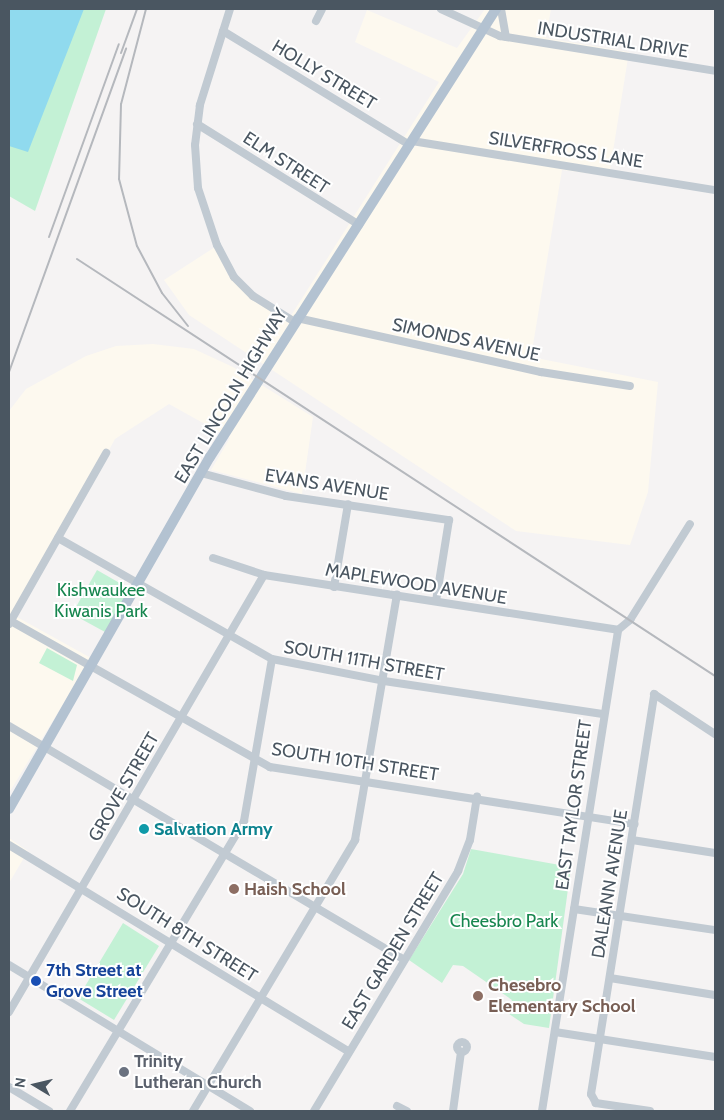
<!DOCTYPE html>
<html>
<head>
<meta charset="utf-8">
<style>
  body { margin:0 }
  #map { position:relative; width:724px; height:1120px; overflow:hidden; background:#f5f3f3; font-family:Cabin,sans-serif }
  div>[style] { position:absolute }
  .commercial>* { inset:0; background:#fdf9ef }
  .green>* { inset:0; background:#c3f1d5 }
  .water>* { inset:0; background:#90daee }
  .minor>* { height:8px; margin:-4px; padding:0 4px; transform-origin:4px; border-radius:4px; background:#c1cad2 }
  .minor>.ring { margin:-4px; padding:0; box-sizing:content-box; background:none; border:8px solid #c1cad2; border-radius:50% }
  .major>* { height:10px; margin:-5px; padding:0 5px; transform-origin:5px; border-radius:5px; background:#b3c2d1 }
  .rail>* { height:2px; margin:-1px; padding:0 1px; transform-origin:1px; border-radius:1px; background:#b5b8bd }
  .dots>* { width:14px; height:14px; translate:-50% -50%; box-sizing:border-box; border:2px solid #fff; border-radius:50% }
  span { translate:-50% -50%; white-space:nowrap; text-align:center; line-height:1.15; -webkit-text-stroke:4px #fff; paint-order:stroke }
  .street-label { font-size:18px; color:#4a5661 }
  .park-label { font-size:18px; color:#17864f }
  .culture-label { font-size:18px; color:#0d838f; font-weight:700 }
  .left { translate:0 -50%; text-align:left }
  .education-label { font-size:18px; color:#785e54; font-weight:700 }
  .transit-label { font-size:18px; color:#164399; font-weight:700 }
  .worship-label { font-size:18px; color:#5b616d; font-weight:700 }
  .frame { position:absolute; inset:0; border:10px solid #4a5661; pointer-events:none }
  .north { position:absolute; left:10px; top:1060px; width:50px; height:50px; -webkit-text-stroke:4px #fff; paint-order:stroke; rotate:279deg; font-size:14px; font-weight:700; line-height:20px; text-align:center; color:#4a5661 }
  .north::after { content:''; display:block; margin:auto; width:18px; height:22px; background:#4a5661; clip-path:polygon(50% 0,100% 100%,50% 72%,0 100%) }
</style>
</head>
<body>
<div id="map">
  <div class="commercial">
    <i style="clip-path:polygon(485px 9px,551px 9px,546px 38px,629px 52px,609px 176px,562px 170px,531px 357px,658px 382px,648px 492px,630px 545px,516px 531px,189px 315px,164px 280px,215px 247px,228px 275px,287px 322px,439px 82px,355px 42px,367px 10px,457px 48px)"></i>
    <i style="clip-path:polygon(153px 344px,194px 349px,233px 367px,313px 417px,302px 494px,211px 470px,230px 438px,169px 404px,115px 439px,17px 617px,91px 658px,9px 793px,9px 411px,26px 389px,86px 356px,116px 346px)"></i>
    <i style="clip-path:polygon(9px 838px,28px 851px,9px 883px)"></i>
  </div>
  <div class="green">
    <i style="clip-path:polygon(9px 9px,106px 9px,35px 211px,9px 196px)"></i>
    <i style="clip-path:polygon(97px 570px,130px 589px,105px 632px,72px 614px)"></i>
    <i style="clip-path:polygon(47px 648px,77px 665px,73px 681px,39px 663px)"></i>
    <i style="clip-path:polygon(471px 849px,571px 867px,549px 1028px,524px 1024px,506px 1012px,512px 1000px,463px 966px,453px 965px,442px 983px,409px 960px,463px 874px)"></i>
    <i style="clip-path:polygon(123px 923px,159px 946px,114px 1020px,78px 998px)"></i>
  </div>
  <div class="water">
    <i style="clip-path:polygon(9px 9px,84px 9px,28px 152px,9px 146px)"></i>
  </div>
  <div class="minor">
    <i style="left:230px;top:9px;width:101px;rotate:107.4deg"></i>
    <i style="left:200px;top:105px;width:40px;rotate:97.1deg"></i>
    <i style="left:195px;top:145px;width:43px;rotate:86deg"></i>
    <i style="left:198px;top:188px;width:60px;rotate:71.6deg"></i>
    <i style="left:217px;top:245px;width:36px;rotate:62deg"></i>
    <i style="left:234px;top:277px;width:27px;rotate:45deg"></i>
    <i style="left:253px;top:296px;width:49px;rotate:31.8deg"></i>
    <i style="left:441px;top:9px;width:65px;rotate:24.6deg"></i>
    <i style="left:500px;top:36px;width:218px;rotate:9.2deg"></i>
    <i style="left:501px;top:9px;width:28px;rotate:80deg"></i>
    <i style="left:316px;top:21px;width:13px;rotate:-63deg"></i>
    <i style="left:223px;top:31px;width:219px;rotate:31.4deg"></i>
    <i style="left:197px;top:124px;width:191px;rotate:31.9deg"></i>
    <i style="left:412px;top:141px;width:307px;rotate:9.2deg"></i>
    <i style="left:297px;top:318px;width:250px;rotate:12.5deg"></i>
    <i style="left:541px;top:372px;width:90px;rotate:8.9deg"></i>
    <i style="left:201px;top:473px;width:88px;rotate:15.1deg"></i>
    <i style="left:286px;top:496px;width:165px;rotate:8.4deg"></i>
    <i style="left:449px;top:520px;width:82px;rotate:99.1deg"></i>
    <i style="left:58px;top:538px;width:246px;rotate:29.5deg"></i>
    <i style="left:272px;top:659px;width:114px;rotate:11.1deg"></i>
    <i style="left:384px;top:681px;width:221px;rotate:8.6deg"></i>
    <i style="left:213px;top:558px;width:54px;rotate:18.4deg"></i>
    <i style="left:264px;top:575px;width:358px;rotate:8.8deg"></i>
    <i style="left:334px;top:587px;width:84px;rotate:-80.4deg"></i>
    <i style="left:9px;top:620px;width:300px;rotate:29.4deg"></i>
    <i style="left:270px;top:767px;width:369px;rotate:8.9deg"></i>
    <i style="left:9px;top:624px;width:197px;rotate:-60.4deg"></i>
    <i style="left:9px;top:726px;width:459px;rotate:30.6deg"></i>
    <i style="left:632px;top:840px;width:84px;rotate:8.9deg"></i>
    <i style="left:9px;top:845px;width:398px;rotate:31.3deg"></i>
    <i style="left:574px;top:909px;width:143px;rotate:8.5deg"></i>
    <i style="left:9px;top:965px;width:282px;rotate:31.2deg"></i>
    <i style="left:610px;top:978px;width:106px;rotate:9.2deg"></i>
    <i style="left:9px;top:1012px;width:506px;rotate:-59.74deg"></i>
    <i style="left:555px;top:1032px;width:162px;rotate:8.9deg"></i>
    <i class="ring" style="left:457px;top:1042px;width:2px;height:2px"></i>
    <i style="left:9px;top:1087px;width:47px;rotate:31deg"></i>
    <i style="left:397px;top:1106px;width:11px;rotate:27deg"></i>
    <i style="left:70px;top:1111px;width:338px;rotate:-59deg"></i>
    <i style="left:244px;top:821px;width:164px;rotate:-80.2deg"></i>
    <i style="left:193px;top:1111px;width:316px;rotate:-59.1deg"></i>
    <i style="left:355px;top:840px;width:249px;rotate:-80.3deg"></i>
    <i style="left:314px;top:1111px;width:280px;rotate:-59deg"></i>
    <i style="left:458px;top:871px;width:33px;rotate:-69deg"></i>
    <i style="left:470px;top:840px;width:44px;rotate:-80.8deg"></i>
    <i style="left:453px;top:1111px;width:60px;rotate:-82.3deg"></i>
    <i style="left:542px;top:1111px;width:487px;rotate:-81deg"></i>
    <i style="left:618px;top:630px;width:16px;rotate:-40deg"></i>
    <i style="left:630px;top:620px;width:113px;rotate:-58deg"></i>
    <i style="left:650px;top:1111px;width:55px;rotate:-171.6deg"></i>
    <i style="left:596px;top:1103px;width:10px;rotate:-119deg"></i>
    <i style="left:591px;top:1094px;width:405px;rotate:-81deg"></i>
    <i style="left:654px;top:694px;width:73px;rotate:33.3deg"></i>
  </div>
  <div class="major">
    <i style="left:9px;top:809px;width:405px;rotate:-60.3deg"></i>
    <i style="left:210px;top:457px;width:532px;rotate:-57.45deg"></i>
  </div>
  <div class="rail">
    <i style="left:146px;top:9px;width:98px;rotate:104.7deg"></i>
    <i style="left:121px;top:104px;width:75px;rotate:91.5deg"></i>
    <i style="left:119px;top:179px;width:69px;rotate:75deg"></i>
    <i style="left:137px;top:246px;width:53px;rotate:62deg"></i>
    <i style="left:162px;top:293px;width:42px;rotate:51.8deg"></i>
    <i style="left:121px;top:53px;width:47px;rotate:-70deg"></i>
    <i style="left:49px;top:237px;width:205px;rotate:-70.1deg"></i>
    <i style="left:77px;top:259px;width:762px;rotate:33.17deg"></i>
    <i style="left:9px;top:372px;width:344px;rotate:-70.1deg"></i>
  </div>
  <div class="dots">
    <i style="left:144px;top:829px;background:#0f9aa8"></i>
    <i style="left:234px;top:889px;background:#8d6e63"></i>
    <i style="left:36px;top:981px;background:#1a4fb4"></i>
    <i style="left:478px;top:996px;background:#8d6e63"></i>
    <i style="left:124px;top:1072px;background:#6b7280"></i>
  </div>
  <div class="street-label">
    <span style="left:613px;top:40px;rotate:9deg">INDUSTRIAL DRIVE</span>
    <span style="left:324px;top:75px;rotate:31deg">HOLLY STREET</span>
    <span style="left:566px;top:150px;rotate:9deg">SILVERFROSS LANE</span>
    <span style="left:286px;top:163px;rotate:33deg">ELM STREET</span>
    <span style="left:466px;top:340px;rotate:12deg">SIMONDS AVENUE</span>
    <span style="left:231px;top:396px;rotate:-59deg">EAST LINCOLN HIGHWAY</span>
    <span style="left:327px;top:485px;rotate:9deg">EVANS AVENUE</span>
    <span style="left:416px;top:584px;rotate:9deg">MAPLEWOOD AVENUE</span>
    <span style="left:364px;top:661px;rotate:10deg">SOUTH 11TH STREET</span>
    <span style="left:355px;top:762px;rotate:9deg">SOUTH 10TH STREET</span>
    <span style="left:124px;top:787px;rotate:-60deg">GROVE STREET</span>
    <span style="left:574px;top:805px;rotate:-82deg">EAST TAYLOR STREET</span>
    <span style="left:610px;top:884px;rotate:-81deg">DALEANN AVENUE</span>
    <span style="left:187px;top:935px;rotate:32deg">SOUTH 8TH STREET</span>
    <span style="left:393px;top:951px;rotate:-59deg">EAST GARDEN STREET</span>
  </div>
  <div class="park-label">
    <span style="left:101px;top:601px">Kishwaukee<br>Kiwanis Park</span>
    <span style="left:504px;top:921px">Cheesbro Park</span>
  </div>
  <div class="culture-label">
    <span class="left" style="left:154px;top:829px">Salvation Army</span>
  </div>
  <div class="education-label">
    <span class="left" style="left:244px;top:889px">Haish School</span>
    <span class="left" style="left:488px;top:996px">Chesebro<br>Elementary School</span>
  </div>
  <div class="transit-label">
    <span class="left" style="left:46px;top:981px">7th Street at<br>Grove Street</span>
  </div>
  <div class="worship-label">
    <span class="left" style="left:134px;top:1072px">Trinity<br>Lutheran Church</span>
  </div>
  <div class="frame"></div>
  <div class="north">N</div>
</div>
</body>
</html>
